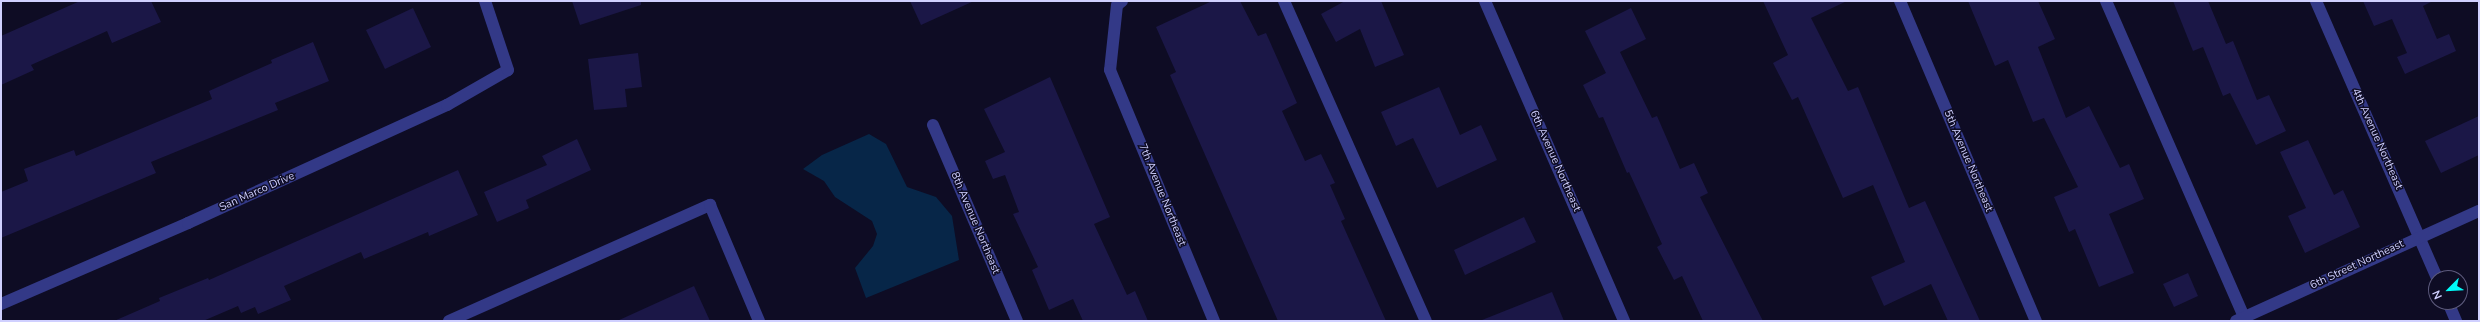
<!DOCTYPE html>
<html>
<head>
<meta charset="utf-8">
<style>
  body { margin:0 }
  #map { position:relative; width:2480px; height:322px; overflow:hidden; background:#0e0c24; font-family:"Nunito Sans",sans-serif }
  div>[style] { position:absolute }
  .water>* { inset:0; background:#072648 }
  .building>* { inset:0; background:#1b1747 }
  .minor>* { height:12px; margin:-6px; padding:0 6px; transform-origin:6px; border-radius:6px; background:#333987 }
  span { translate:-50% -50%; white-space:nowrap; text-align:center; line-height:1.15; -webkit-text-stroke:3px #0e0c24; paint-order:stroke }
  .street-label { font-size:11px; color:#d0d0ff }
  .frame { position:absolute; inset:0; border:2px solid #d0d0ff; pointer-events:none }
  .north { position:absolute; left:2428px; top:270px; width:40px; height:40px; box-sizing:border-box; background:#0e0c24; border:1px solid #5c5a7c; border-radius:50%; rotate:246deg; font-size:11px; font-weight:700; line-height:16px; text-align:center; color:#d0d0ff }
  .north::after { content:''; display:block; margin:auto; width:14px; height:18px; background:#00fbf9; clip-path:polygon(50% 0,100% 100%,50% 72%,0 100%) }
</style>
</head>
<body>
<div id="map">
  <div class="water">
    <i style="clip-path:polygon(869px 134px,886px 144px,907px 187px,936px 197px,952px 216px,959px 260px,866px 298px,855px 268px,873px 246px,877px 234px,872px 221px,835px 197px,824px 181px,803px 169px,822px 155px)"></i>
  </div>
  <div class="building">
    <i style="clip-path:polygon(80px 1px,151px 1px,161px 22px,112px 43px,107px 31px,31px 65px,34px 70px,1px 85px,1px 36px)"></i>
    <i style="clip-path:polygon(572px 1px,641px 1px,641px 5px,580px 25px)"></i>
    <i style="clip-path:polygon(910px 1px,974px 1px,921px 25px)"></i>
    <i style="clip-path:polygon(1212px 1px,1240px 1px,1258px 36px,1266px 33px,1297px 103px,1282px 111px,1305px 161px,1321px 154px,1335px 183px,1330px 185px,1345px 219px,1341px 221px,1386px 321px,1278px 321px,1170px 75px,1176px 72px,1156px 27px)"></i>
    <i style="clip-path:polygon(1345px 1px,1381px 1px,1404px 55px,1375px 67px,1360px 29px,1336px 42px,1321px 14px)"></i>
    <i style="clip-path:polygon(1763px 1px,1847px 1px,1811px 18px,1848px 91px,1858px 87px,1909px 208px,1925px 201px,1980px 321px,1948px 321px,1931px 284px,1884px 306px,1871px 277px,1905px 262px,1873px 185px,1843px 198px,1798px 97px,1792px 100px,1773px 63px,1788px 55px)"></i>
    <i style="clip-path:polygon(1968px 1px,2038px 1px,2055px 39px,2038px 47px,2066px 118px,2089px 106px,2120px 168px,2129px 164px,2144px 199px,2109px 214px,2134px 273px,2099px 287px,2075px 229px,2069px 232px,2054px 197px,2078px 187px,2044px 118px,2033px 122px,2008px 60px,1995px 66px)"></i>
    <i style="clip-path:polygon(2173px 1px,2208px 1px,2226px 44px,2233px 41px,2257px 100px,2269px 95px,2286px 131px,2256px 145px,2230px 93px,2223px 96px,2203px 47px,2193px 51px)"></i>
    <i style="clip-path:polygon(2363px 1px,2433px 1px,2423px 6px,2437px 39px,2449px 34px,2456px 51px,2405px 74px,2397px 57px,2407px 53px,2392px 19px,2374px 26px)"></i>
    <i style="clip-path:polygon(413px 8px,431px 47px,385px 69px,366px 30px)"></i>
    <i style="clip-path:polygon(1631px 8px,1646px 39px,1620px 52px,1652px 118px,1657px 116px,1680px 169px,1694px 163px,1708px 193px,1700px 197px,1763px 321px,1703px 321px,1682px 276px,1674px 280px,1657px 247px,1662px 244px,1629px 172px,1627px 173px,1603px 117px,1599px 118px,1583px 85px,1606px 73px,1585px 31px)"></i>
    <i style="clip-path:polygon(313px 42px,329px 81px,275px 103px,278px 110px,151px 162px,156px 173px,1px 238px,1px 192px,28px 181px,24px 169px,74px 150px,76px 156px,212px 99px,209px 91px,272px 63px,271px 60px)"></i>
    <i style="clip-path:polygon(638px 53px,642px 87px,625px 89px,627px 107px,594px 110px,588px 59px)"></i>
    <i style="clip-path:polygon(1050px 77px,1110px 217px,1094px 224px,1127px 295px,1135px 291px,1148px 321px,1083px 321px,1073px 299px,1049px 310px,1032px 270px,1038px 267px,1013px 214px,1019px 212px,1005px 175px,993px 179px,985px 161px,1005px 152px,984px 109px)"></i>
    <i style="clip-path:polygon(1439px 87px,1460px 135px,1481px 125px,1497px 160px,1437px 188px,1413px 138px,1396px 146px,1381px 112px)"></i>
    <i style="clip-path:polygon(2479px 116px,2479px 155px,2441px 173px,2425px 141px)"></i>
    <i style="clip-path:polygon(577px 139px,591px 170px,526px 200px,529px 208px,497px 222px,484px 192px,547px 165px,542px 156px)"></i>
    <i style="clip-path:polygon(2308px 140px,2334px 195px,2343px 190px,2360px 227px,2305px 253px,2288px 216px,2306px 208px,2280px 152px)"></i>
    <i style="clip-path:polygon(458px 170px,478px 215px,429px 236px,428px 232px,364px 259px,361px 252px,284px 286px,291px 300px,258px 314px,255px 307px,241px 313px,238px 306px,203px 321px,114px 321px,160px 301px,159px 298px,208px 278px,209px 280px)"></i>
    <i style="clip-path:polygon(1524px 217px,1536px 242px,1465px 275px,1454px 250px)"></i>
    <i style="clip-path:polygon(2188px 273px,2198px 296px,2174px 307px,2163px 284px)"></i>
    <i style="clip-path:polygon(694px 286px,710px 321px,617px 321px)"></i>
    <i style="clip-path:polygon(1552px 292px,1564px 321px,1482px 321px,1482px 320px)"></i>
  </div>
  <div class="minor">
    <i style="left:1122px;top:1px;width:6px;rotate:141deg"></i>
    <i style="left:1117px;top:5px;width:65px;rotate:96.1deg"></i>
    <i style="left:1110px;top:70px;width:272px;rotate:67.5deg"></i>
    <i style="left:1284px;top:1px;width:350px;rotate:66.1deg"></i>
    <i style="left:1485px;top:1px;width:349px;rotate:66.5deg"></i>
    <i style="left:1900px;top:1px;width:348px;rotate:67deg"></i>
    <i style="left:2106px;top:1px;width:349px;rotate:66.4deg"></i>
    <i style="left:2316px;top:1px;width:302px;rotate:66.4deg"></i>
    <i style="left:933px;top:125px;width:213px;rotate:66.8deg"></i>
    <i style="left:2448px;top:302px;width:21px;rotate:67deg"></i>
    <i style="left:1px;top:304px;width:204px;rotate:-23.4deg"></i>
    <i style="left:188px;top:223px;width:285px;rotate:-24.5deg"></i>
    <i style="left:447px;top:105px;width:70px;rotate:-29.8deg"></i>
    <i style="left:508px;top:70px;width:73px;rotate:-108.4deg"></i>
    <i style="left:449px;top:321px;width:286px;rotate:-24deg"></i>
    <i style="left:710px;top:205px;width:126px;rotate:67.1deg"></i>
    <i style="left:2236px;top:321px;width:267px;rotate:-24.4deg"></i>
  </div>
  <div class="street-label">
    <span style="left:2377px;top:139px;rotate:66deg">4th Avenue Northeast</span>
    <span style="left:1555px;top:161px;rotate:66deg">6th Avenue Northeast</span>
    <span style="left:1968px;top:161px;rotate:67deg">5th Avenue Northeast</span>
    <span style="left:257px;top:192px;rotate:-24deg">San Marco Drive</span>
    <span style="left:1162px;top:195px;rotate:68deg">7th Avenue Northeast</span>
    <span style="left:975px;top:223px;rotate:67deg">8th Avenue Northeast</span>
    <span style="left:2357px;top:265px;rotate:-25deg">6th Street Northeast</span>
  </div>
  <div class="frame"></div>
  <div class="north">N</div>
</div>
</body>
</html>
